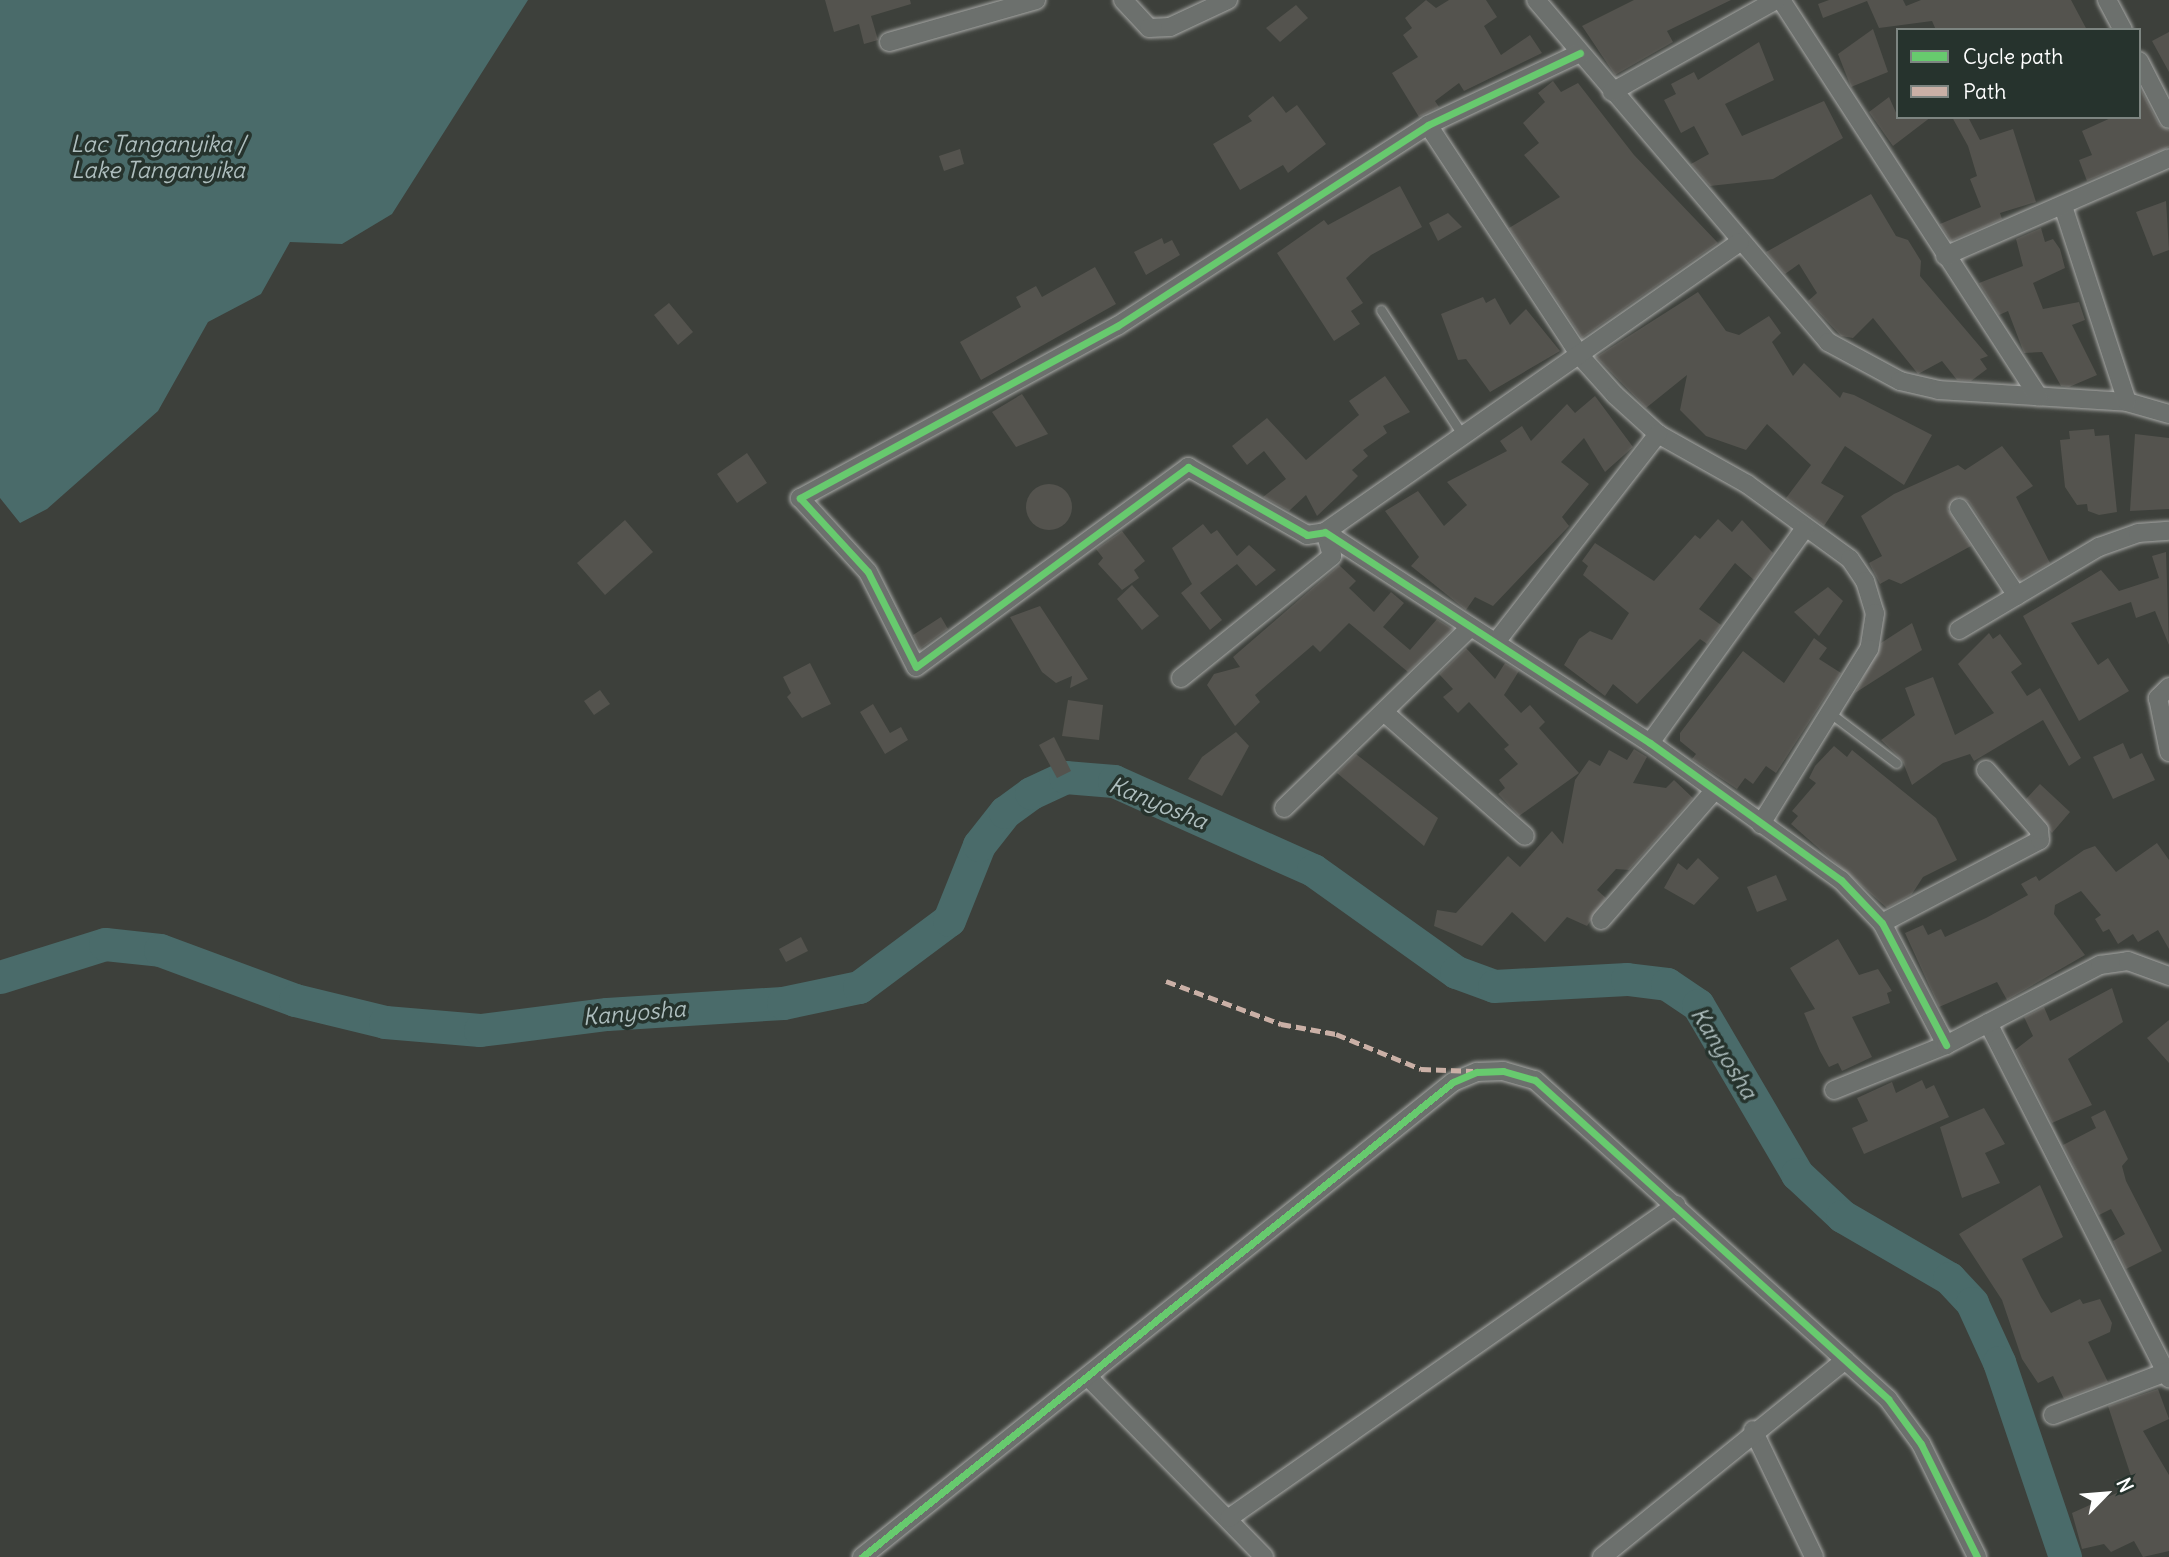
<!DOCTYPE html>
<html>
<head>
<meta charset="utf-8">
<style>
  body { margin:0 }
  #map { position:relative; width:2169px; height:1557px; overflow:hidden; background:#3d403b; font-family:Delius,sans-serif }
  div>[style] { position:absolute }
  .water>* { inset:0; background:#4a6b6a }
  .river>* { height:33px; margin:-16.5px; padding:0 16.5px; transform-origin:16.5px; border-radius:16.5px; background:#4a6b6a }
  .building>* { inset:0; background:#54534e }
  .round { border-radius:50% }
  .roads { filter:drop-shadow(0 0 2px #a8a9a7) drop-shadow(0 0 2px #a8a9a7) }
  .lane>* { height:9px; margin:-4.5px; padding:0 4.5px; transform-origin:4.5px; border-radius:4.5px; background:#6c706d }
  .street>* { height:18px; margin:-9px; padding:0 9px; transform-origin:9px; border-radius:9px; background:#6c706d }
  .quiet>* { height:5px; margin-top:-2.5px; transform-origin:0; background:repeating-linear-gradient(90deg,#cab0a6 0 10px,transparent 0 15px) }
  .cycleway>* { height:7px; margin:-3.5px; padding:0 3.5px; transform-origin:3.5px; border-radius:3.5px; background:#67ca6e }
  span { translate:-50% -50%; white-space:nowrap; text-align:center; line-height:1.15; -webkit-text-stroke:7px #26332d; paint-order:stroke }
  .water-label { font-size:23px; color:#aebebe; font-style:italic }
  .legend { position:absolute; left:1896px; top:28px; width:245px; height:91px; box-sizing:border-box; background:#26332d; border:2px solid #7d8581; margin:0; padding:9px 12px; list-style:none; font-size:21px; color:#fff }
  .legend li { display:flex; align-items:center; gap:14px; height:35px }
  .legend b { width:35px; border:2px solid #7d8581 }
  .north { position:absolute; left:2071px; top:1459px; width:70px; height:70px; -webkit-text-stroke:5px #26332d; paint-order:stroke; rotate:65deg; font-size:19px; font-weight:700; line-height:28px; text-align:center; color:#fff }
  .north::after { content:''; display:block; margin:auto; width:24px; height:32px; background:#fff; clip-path:polygon(50% 0,100% 100%,50% 72%,0 100%) }
</style>
</head>
<body>
<div id="map">
  <div class="water">
    <i style="clip-path:polygon(0 0,528px 0,392px 214px,342px 244px,290px 242px,261px 294px,208px 322px,158px 411px,47px 509px,20px 523px,0 498px)"></i>
  </div>
  <div class="river">
    <i style="left:0;top:977px;width:110px;rotate:-17.4deg"></i>
    <i style="left:105px;top:944px;width:55px;rotate:6.2deg"></i>
    <i style="left:160px;top:950px;width:144px;rotate:20.3deg"></i>
    <i style="left:295px;top:1000px;width:93px;rotate:13.7deg"></i>
    <i style="left:385px;top:1022px;width:95px;rotate:4.8deg"></i>
    <i style="left:480px;top:1030px;width:128px;rotate:-7.2deg"></i>
    <i style="left:607px;top:1014px;width:176px;rotate:-3.6deg"></i>
    <i style="left:783px;top:1003px;width:78px;rotate:-11.9deg"></i>
    <i style="left:859px;top:987px;width:112px;rotate:-36.7deg"></i>
    <i style="left:949px;top:920px;width:81px;rotate:-68.2deg"></i>
    <i style="left:979px;top:845px;width:42px;rotate:-51.8deg"></i>
    <i style="left:1005px;top:812px;width:32px;rotate:-36deg"></i>
    <i style="left:1031px;top:793px;width:38px;rotate:-25deg"></i>
    <i style="left:1065px;top:777px;width:49px;rotate:4.7deg"></i>
    <i style="left:1114px;top:781px;width:218px;rotate:24.1deg"></i>
    <i style="left:1313px;top:870px;width:176px;rotate:35.5deg"></i>
    <i style="left:1456px;top:972px;width:40px;rotate:20.2deg"></i>
    <i style="left:1494px;top:986px;width:133px;rotate:-3deg"></i>
    <i style="left:1627px;top:979px;width:40px;rotate:7.1deg"></i>
    <i style="left:1667px;top:984px;width:37px;rotate:34deg"></i>
    <i style="left:1698px;top:1005px;width:196px;rotate:59.6deg"></i>
    <i style="left:1797px;top:1174px;width:62px;rotate:43deg"></i>
    <i style="left:1842px;top:1216px;width:124px;rotate:30.1deg"></i>
    <i style="left:1949px;top:1278px;width:34px;rotate:47deg"></i>
    <i style="left:1972px;top:1303px;width:65px;rotate:65.4deg"></i>
    <i style="left:1999px;top:1362px;width:206px;rotate:71.3deg"></i>
  </div>
  <div class="building">
    <i style="clip-path:polygon(825px 0,910px 0,911px 4px,871px 16px,878px 40px,864px 44px,859px 24px,834px 32px)"></i>
    <i style="clip-path:polygon(1426px 0,1436px 8px,1449px 0,1486px 0,1497px 17px,1484px 26px,1501px 55px,1530px 35px,1542px 53px,1464px 91px,1459px 83px,1435px 101px,1439px 107px,1419px 117px,1392px 73px,1418px 57px,1403px 35px,1412px 28px,1405px 18px)"></i>
    <i style="clip-path:polygon(1634px 0,1731px 0,1667px 31px,1673px 42px,1615px 75px,1582px 26px)"></i>
    <i style="clip-path:polygon(1829px 0,1903px 0,1906px 6px,1921px 0,2071px 0,2087px 30px,1936px 30px,1932px 21px,1879px 28px,1867px 1px,1823px 18px,1818px 4px)"></i>
    <i style="clip-path:polygon(1296px 5px,1308px 18px,1280px 42px,1266px 28px)"></i>
    <i style="clip-path:polygon(1873px 29px,1888px 72px,1851px 87px,1838px 54px)"></i>
    <i style="clip-path:polygon(2169px 32px,2169px 72px,2152px 41px)"></i>
    <i style="clip-path:polygon(1759px 42px,1774px 80px,1725px 104px,1742px 136px,1824px 101px,1843px 138px,1773px 179px,1710px 186px,1691px 164px,1709px 154px,1694px 126px,1681px 133px,1664px 100px,1676px 94px,1671px 84px,1694px 72px,1698px 80px)"></i>
    <i style="clip-path:polygon(1553px 81px,1561px 92px,1578px 83px,1634px 155px,1718px 243px,1582px 338px,1509px 228px,1560px 197px,1524px 155px,1539px 143px,1523px 123px,1545px 102px,1538px 93px)"></i>
    <i style="clip-path:polygon(2139px 86px,2159px 124px,2169px 130px,2169px 147px,2087px 181px,2079px 160px,2092px 155px,2082px 131px,2113px 117px,2139px 117px)"></i>
    <i style="clip-path:polygon(1273px 96px,1286px 113px,1297px 105px,1326px 144px,1288px 173px,1283px 165px,1240px 190px,1213px 144px,1252px 121px,1248px 116px)"></i>
    <i style="clip-path:polygon(1889px 97px,1898px 117px,1931px 117px,1893px 146px,1869px 112px)"></i>
    <i style="clip-path:polygon(1952px 117px,1968px 117px,1980px 140px,2013px 129px,2036px 202px,2000px 213px,2002px 219px,1951px 241px,1940px 224px,1981px 207px,1970px 179px,1977px 176px,1968px 146px)"></i>
    <i style="clip-path:polygon(960px 149px,964px 164px,944px 171px,939px 156px)"></i>
    <i style="clip-path:polygon(1400px 186px,1422px 227px,1371px 255px,1346px 278px,1363px 303px,1351px 311px,1360px 324px,1334px 341px,1277px 253px,1324px 220px,1328px 225px)"></i>
    <i style="clip-path:polygon(1871px 194px,1896px 236px,1908px 240px,1921px 261px,1920px 276px,1988px 356px,1980px 359px,1987px 369px,1971px 381px,1957px 380px,1942px 361px,1918px 374px,1873px 318px,1853px 338px,1841px 336px,1808px 301px,1817px 293px,1799px 264px,1785px 274px,1766px 252px)"></i>
    <i style="clip-path:polygon(2166px 201px,2169px 250px,2153px 256px,2136px 212px)"></i>
    <i style="clip-path:polygon(1448px 213px,1462px 227px,1438px 241px,1429px 223px)"></i>
    <i style="clip-path:polygon(2041px 228px,2045px 242px,2053px 239px,2060px 249px,2065px 268px,2033px 283px,2043px 309px,2079px 302px,2085px 320px,2072px 325px,2097px 375px,2069px 387px,2061px 386px,2042px 352px,2024px 353px,2008px 311px,1999px 315px,1979px 283px,2023px 266px,2016px 239px)"></i>
    <i style="clip-path:polygon(1162px 238px,1164px 244px,1172px 240px,1180px 255px,1146px 275px,1134px 252px)"></i>
    <i style="clip-path:polygon(1095px 267px,1116px 304px,981px 380px,960px 342px,1021px 307px,1016px 297px,1036px 286px,1042px 297px)"></i>
    <i style="clip-path:polygon(1698px 292px,1726px 331px,1739px 335px,1769px 316px,1781px 333px,1772px 342px,1793px 376px,1804px 363px,1840px 398px,1843px 392px,1854px 395px,1932px 435px,1904px 485px,1845px 446px,1821px 483px,1844px 496px,1824px 526px,1786px 498px,1811px 465px,1767px 424px,1746px 450px,1706px 436px,1680px 410px,1687px 375px,1646px 408px,1596px 357px)"></i>
    <i style="clip-path:polygon(1483px 297px,1486px 303px,1495px 298px,1510px 325px,1526px 309px,1560px 351px,1490px 392px,1466px 359px,1458px 360px,1441px 314px)"></i>
    <i style="clip-path:polygon(669px 303px,693px 332px,678px 345px,654px 315px)"></i>
    <i style="clip-path:polygon(1385px 376px,1410px 412px,1383px 426px,1387px 433px,1363px 450px,1368px 456px,1352px 470px,1358px 476px,1337px 497px,1317px 516px,1306px 495px,1289px 511px,1263px 497px,1286px 479px,1264px 451px,1247px 465px,1232px 446px,1267px 418px,1306px 460px,1359px 415px,1349px 401px)"></i>
    <i style="clip-path:polygon(1022px 394px,1048px 434px,1016px 447px,992px 412px)"></i>
    <i style="clip-path:polygon(1595px 396px,1633px 447px,1605px 472px,1584px 438px,1561px 462px,1589px 484px,1562px 517px,1569px 526px,1493px 606px,1475px 597px,1466px 610px,1411px 566px,1419px 557px,1385px 511px,1418px 491px,1444px 526px,1467px 505px,1447px 482px,1507px 451px,1500px 441px,1522px 426px,1531px 441px,1567px 404px,1575px 413px)"></i>
    <i style="clip-path:polygon(2094px 429px,2095px 436px,2109px 435px,2117px 512px,2099px 515px,2088px 511px,2087px 504px,2077px 505px,2065px 487px,2060px 440px,2070px 439px,2069px 431px)"></i>
    <i style="clip-path:polygon(2135px 434px,2169px 438px,2169px 509px,2130px 511px)"></i>
    <i style="clip-path:polygon(2002px 446px,2033px 486px,2016px 497px,2050px 563px,2020px 580px,1969px 502px,1958px 497px,1948px 509px,1971px 546px,1901px 584px,1889px 579px,1880px 584px,1869px 563px,1882px 556px,1861px 516px,1894px 494px,1958px 465px,1965px 470px)"></i>
    <i style="clip-path:polygon(747px 453px,767px 483px,737px 503px,717px 474px)"></i>
    <i class="round" style="left:1026px;top:484px;width:46px;height:46px"></i>
    <i style="clip-path:polygon(1718px 519px,1732px 532px,1742px 520px,1773px 553px,1754px 580px,1735px 563px,1699px 609px,1721px 625px,1707px 644px,1700px 639px,1637px 704px,1613px 684px,1605px 696px,1564px 665px,1579px 639px,1590px 631px,1612px 640px,1629px 613px,1583px 575px,1588px 566px,1582px 561px,1595px 543px,1654px 581px,1695px 535px,1700px 539px)"></i>
    <i style="clip-path:polygon(625px 520px,653px 552px,605px 595px,577px 563px)"></i>
    <i style="clip-path:polygon(1203px 524px,1211px 534px,1217px 530px,1237px 556px,1249px 545px,1276px 570px,1256px 586px,1237px 564px,1200px 593px,1222px 620px,1210px 630px,1181px 593px,1192px 584px,1172px 548px)"></i>
    <i style="clip-path:polygon(1122px 531px,1145px 561px,1134px 570px,1139px 578px,1122px 590px,1098px 564px,1103px 558px,1096px 549px)"></i>
    <i style="clip-path:polygon(2166px 552px,2169px 645px,2155px 611px,2136px 618px,2131px 602px,2071px 623px,2098px 665px,2108px 658px,2129px 691px,2079px 721px,2023px 616px,2101px 570px,2119px 591px,2159px 578px,2152px 556px)"></i>
    <i style="clip-path:polygon(1339px 565px,1356px 581px,1349px 588px,1374px 612px,1391px 592px,1404px 603px,1383px 627px,1410px 650px,1437px 619px,1453px 629px,1408px 672px,1349px 623px,1320px 652px,1313px 645px,1255px 695px,1260px 702px,1235px 726px,1207px 685px,1214px 674px,1240px 667px,1233px 657px)"></i>
    <i style="clip-path:polygon(1132px 585px,1159px 616px,1142px 630px,1117px 599px)"></i>
    <i style="clip-path:polygon(1828px 587px,1843px 601px,1819px 636px,1794px 612px)"></i>
    <i style="clip-path:polygon(1040px 606px,1088px 679px,1070px 688px,1072px 676px,1056px 683px,1042px 672px,1010px 617px)"></i>
    <i style="clip-path:polygon(941px 617px,948px 629px,920px 649px,913px 635px)"></i>
    <i style="clip-path:polygon(1912px 623px,1922px 650px,1855px 693px,1881px 643px)"></i>
    <i style="clip-path:polygon(1989px 633px,1993px 639px,2000px 634px,2022px 664px,2011px 672px,2027px 696px,2040px 688px,2081px 758px,2069px 766px,2043px 720px,1974px 761px,1970px 754px,1943px 763px,1912px 785px,1902px 760px,1881px 740px,1915px 715px,1905px 688px,1933px 677px,1955px 735px,1994px 713px,1958px 664px)"></i>
    <i style="clip-path:polygon(1814px 638px,1827px 648px,1819px 659px,1841px 673px,1776px 773px,1766px 766px,1753px 784px,1745px 778px,1737px 789px,1692px 759px,1696px 754px,1680px 741px,1680px 733px,1743px 651px,1784px 683px)"></i>
    <i style="clip-path:polygon(1466px 648px,1495px 679px,1505px 663px,1519px 671px,1504px 695px,1521px 713px,1530px 705px,1545px 722px,1539px 728px,1579px 773px,1519px 816px,1498px 794px,1505px 788px,1499px 780px,1518px 764px,1504px 749px,1509px 745px,1469px 702px,1458px 713px,1443px 697px,1453px 689px,1439px 674px)"></i>
    <i style="clip-path:polygon(810px 663px,831px 704px,802px 718px,787px 697px,791px 693px,783px 677px)"></i>
    <i style="clip-path:polygon(600px 690px,610px 704px,594px 715px,584px 701px)"></i>
    <i style="clip-path:polygon(1068px 700px,1103px 705px,1099px 740px,1062px 736px)"></i>
    <i style="clip-path:polygon(873px 704px,890px 733px,901px 727px,908px 740px,885px 754px,860px 712px)"></i>
    <i style="clip-path:polygon(1236px 732px,1249px 746px,1222px 796px,1188px 779px,1202px 757px)"></i>
    <i style="clip-path:polygon(1054px 737px,1071px 771px,1057px 778px,1039px 745px)"></i>
    <i style="clip-path:polygon(2123px 743px,2130px 759px,2142px 753px,2155px 780px,2113px 799px,2093px 757px)"></i>
    <i style="clip-path:polygon(1834px 746px,1847px 757px,1852px 750px,1936px 818px,1957px 860px,1923px 877px,1912px 894px,1887px 908px,1791px 824px,1798px 816px,1792px 811px,1816px 783px,1809px 778px,1815px 766px)"></i>
    <i style="clip-path:polygon(1634px 749px,1647px 757px,1633px 783px,1666px 788px,1674px 780px,1693px 798px,1629px 870px,1616px 869px,1597px 890px,1606px 898px,1587px 926px,1567px 917px,1545px 942px,1512px 912px,1482px 946px,1434px 926px,1437px 910px,1456px 913px,1508px 856px,1520px 867px,1552px 831px,1563px 844px,1575px 780px,1589px 760px,1600px 766px,1609px 750px,1627px 760px)"></i>
    <i style="clip-path:polygon(1356px 754px,1438px 818px,1424px 846px,1337px 773px)"></i>
    <i style="clip-path:polygon(2040px 784px,2070px 812px,2052px 833px,2026px 799px)"></i>
    <i style="clip-path:polygon(2157px 843px,2169px 860px,2169px 949px,2158px 930px,2138px 942px,2133px 934px,2118px 944px,2109px 929px,2103px 932px,2095px 919px,2101px 915px,2081px 891px,2055px 905px,2054px 914px,2085px 955px,2007px 1000px,1997px 982px,1939px 1007px,1905px 933px,1923px 925px,1928px 935px,1941px 929px,1945px 937px,1986px 918px,2028px 895px,2021px 884px,2036px 876px,2039px 881px,2084px 850px,2095px 846px,2116px 872px)"></i>
    <i style="clip-path:polygon(1698px 858px,1719px 878px,1694px 905px,1664px 888px,1678px 863px,1687px 870px)"></i>
    <i style="clip-path:polygon(1776px 875px,1787px 900px,1757px 912px,1747px 887px)"></i>
    <i style="clip-path:polygon(801px 937px,808px 951px,786px 962px,779px 949px)"></i>
    <i style="clip-path:polygon(1838px 939px,1859px 975px,1878px 969px,1892px 991px,1887px 993px,1890px 1003px,1852px 1017px,1872px 1057px,1842px 1071px,1838px 1063px,1829px 1067px,1820px 1051px,1804px 1013px,1815px 1009px,1790px 968px)"></i>
    <i style="clip-path:polygon(2112px 988px,2123px 1022px,2068px 1059px,2092px 1105px,2052px 1123px,2015px 1050px,2033px 1036px,2024px 1017px,2044px 1007px,2050px 1021px)"></i>
    <i style="clip-path:polygon(2169px 1020px,2169px 1063px,2147px 1038px)"></i>
    <i style="clip-path:polygon(1922px 1080px,1926px 1089px,1934px 1085px,1949px 1117px,1864px 1154px,1852px 1128px,1868px 1121px,1857px 1098px,1892px 1082px,1896px 1093px)"></i>
    <i style="clip-path:polygon(1984px 1108px,2005px 1144px,1985px 1153px,2000px 1183px,1962px 1198px,1940px 1127px)"></i>
    <i style="clip-path:polygon(2105px 1110px,2128px 1159px,2122px 1166px,2126px 1181px,2162px 1251px,2126px 1269px,2113px 1241px,2125px 1234px,2111px 1209px,2099px 1215px,2063px 1145px,2096px 1128px,2091px 1117px)"></i>
    <i style="clip-path:polygon(2040px 1185px,2063px 1237px,2022px 1259px,2041px 1297px,2051px 1313px,2080px 1299px,2083px 1304px,2100px 1299px,2112px 1323px,2110px 1332px,2088px 1342px,2108px 1382px,2064px 1399px,2053px 1376px,2038px 1383px,2022px 1359px,2002px 1300px,1959px 1234px)"></i>
    <i style="clip-path:polygon(2158px 1389px,2169px 1419px,2143px 1431px,2169px 1475px,2169px 1551px,2143px 1557px,2134px 1541px,2111px 1552px,2104px 1544px,2082px 1549px,2072px 1513px,2119px 1492px,2116px 1480px,2131px 1476px,2108px 1406px)"></i>
  </div>
  <div class="roads">
    <div class="lane">
      <i style="left:1381px;top:310px;width:150px;rotate:56.9deg"></i>
      <i style="left:1830px;top:713px;width:83px;rotate:37.1deg"></i>
    </div>
    <div class="street">
      <i style="left:1123px;top:0;width:38px;rotate:47deg"></i>
      <i style="left:1149px;top:28px;width:21px;rotate:-3deg"></i>
      <i style="left:1170px;top:27px;width:64px;rotate:-25deg"></i>
      <i style="left:1536px;top:0;width:450px;rotate:49.5deg"></i>
      <i style="left:1828px;top:342px;width:82px;rotate:28.4deg"></i>
      <i style="left:1900px;top:381px;width:39px;rotate:13deg"></i>
      <i style="left:1938px;top:390px;width:189px;rotate:3.6deg"></i>
      <i style="left:2127px;top:402px;width:44px;rotate:15.9deg"></i>
      <i style="left:1781px;top:0;width:473px;rotate:57deg"></i>
      <i style="left:2107px;top:0;width:34px;rotate:62deg"></i>
      <i style="left:889px;top:42px;width:153px;rotate:-15.9deg"></i>
      <i style="left:1580px;top:53px;width:168px;rotate:154.7deg"></i>
      <i style="left:1428px;top:125px;width:370px;rotate:147.1deg"></i>
      <i style="left:1117px;top:326px;width:361px;rotate:151.5deg"></i>
      <i style="left:800px;top:498px;width:100px;rotate:47.4deg"></i>
      <i style="left:868px;top:572px;width:106px;rotate:63.2deg"></i>
      <i style="left:916px;top:667px;width:338px;rotate:-36.3deg"></i>
      <i style="left:1188px;top:467px;width:137px;rotate:29.7deg"></i>
      <i style="left:1307px;top:535px;width:18px;rotate:-9deg"></i>
      <i style="left:1325px;top:532px;width:387px;rotate:33deg"></i>
      <i style="left:1650px;top:743px;width:235px;rotate:35.7deg"></i>
      <i style="left:1841px;top:880px;width:59px;rotate:46.4deg"></i>
      <i style="left:1882px;top:923px;width:138px;rotate:62.3deg"></i>
      <i style="left:2139px;top:61px;width:65px;rotate:62.7deg"></i>
      <i style="left:1612px;top:92px;width:188px;rotate:-29.3deg"></i>
      <i style="left:1428px;top:125px;width:278px;rotate:56.6deg"></i>
      <i style="left:1581px;top:357px;width:51px;rotate:48.2deg"></i>
      <i style="left:1615px;top:395px;width:58px;rotate:42.2deg"></i>
      <i style="left:1658px;top:434px;width:102px;rotate:29.3deg"></i>
      <i style="left:1747px;top:484px;width:127px;rotate:36.1deg"></i>
      <i style="left:1850px;top:559px;width:27px;rotate:56deg"></i>
      <i style="left:1865px;top:581px;width:34px;rotate:73deg"></i>
      <i style="left:1875px;top:613px;width:36px;rotate:99deg"></i>
      <i style="left:1869px;top:649px;width:206px;rotate:121.7deg"></i>
      <i style="left:2063px;top:206px;width:206px;rotate:71.9deg"></i>
      <i style="left:1945px;top:256px;width:244px;rotate:-23.6deg"></i>
      <i style="left:1959px;top:508px;width:105px;rotate:56.6deg"></i>
      <i style="left:1959px;top:630px;width:163px;rotate:-30.7deg"></i>
      <i style="left:2099px;top:547px;width:41px;rotate:-19.7deg"></i>
      <i style="left:2138px;top:533px;width:31px;rotate:-4deg"></i>
      <i style="left:1496px;top:642px;width:264px;rotate:-52.1deg"></i>
      <i style="left:1181px;top:678px;width:194px;rotate:-38.9deg"></i>
      <i style="left:1332px;top:556px;width:25px;rotate:-106deg"></i>
      <i style="left:1325px;top:532px;width:506px;rotate:-34.95deg"></i>
      <i style="left:2169px;top:687px;width:16px;rotate:135deg"></i>
      <i style="left:2158px;top:698px;width:55px;rotate:78.5deg"></i>
      <i style="left:1385px;top:713px;width:186px;rotate:41.3deg"></i>
      <i style="left:1650px;top:743px;width:265px;rotate:-54.2deg"></i>
      <i style="left:1284px;top:808px;width:260px;rotate:-44.1deg"></i>
      <i style="left:1601px;top:920px;width:170px;rotate:-48.8deg"></i>
      <i style="left:1882px;top:923px;width:178px;rotate:-27.7deg"></i>
      <i style="left:2040px;top:840px;width:10px;rotate:-96deg"></i>
      <i style="left:2039px;top:830px;width:80px;rotate:-131.5deg"></i>
      <i style="left:1988px;top:1023px;width:399px;rotate:63deg"></i>
      <i style="left:1834px;top:1090px;width:121px;rotate:-21.9deg"></i>
      <i style="left:1946px;top:1045px;width:174px;rotate:-27.5deg"></i>
      <i style="left:2100px;top:965px;width:28px;rotate:-8deg"></i>
      <i style="left:2128px;top:961px;width:44px;rotate:20.1deg"></i>
      <i style="left:1088px;top:1377px;width:252px;rotate:45.6deg"></i>
      <i style="left:2053px;top:1415px;width:124px;rotate:-20.8deg"></i>
      <i style="left:1753px;top:1430px;width:141px;rotate:64.3deg"></i>
      <i style="left:1229px;top:1518px;width:546px;rotate:-35deg"></i>
      <i style="left:862px;top:1557px;width:758px;rotate:-38.79deg"></i>
      <i style="left:1453px;top:1082px;width:26px;rotate:-23deg"></i>
      <i style="left:1477px;top:1072px;width:26px;rotate:-2deg"></i>
      <i style="left:1503px;top:1071px;width:33px;rotate:16deg"></i>
      <i style="left:1535px;top:1080px;width:476px;rotate:42.1deg"></i>
      <i style="left:1888px;top:1399px;width:56px;rotate:53.7deg"></i>
      <i style="left:1921px;top:1444px;width:126px;rotate:63.6deg"></i>
      <i style="left:1602px;top:1557px;width:313px;rotate:-39deg"></i>
    </div>
  </div>
  <div class="quiet">
    <i style="left:1166px;top:981px;width:123px;rotate:20.5deg"></i>
    <i style="left:1281px;top:1024px;width:56px;rotate:10.3deg"></i>
    <i style="left:1336px;top:1034px;width:92px;rotate:22.4deg"></i>
    <i style="left:1421px;top:1069px;width:52px;rotate:2.2deg"></i>
  </div>
  <div class="cycleway">
    <i style="left:1580px;top:53px;width:168px;rotate:154.7deg"></i>
    <i style="left:1428px;top:125px;width:370px;rotate:147.1deg"></i>
    <i style="left:1117px;top:326px;width:361px;rotate:151.5deg"></i>
    <i style="left:800px;top:498px;width:100px;rotate:47.4deg"></i>
    <i style="left:868px;top:572px;width:106px;rotate:63.2deg"></i>
    <i style="left:916px;top:667px;width:338px;rotate:-36.3deg"></i>
    <i style="left:1188px;top:467px;width:137px;rotate:29.7deg"></i>
    <i style="left:1307px;top:535px;width:18px;rotate:-9deg"></i>
    <i style="left:1325px;top:532px;width:387px;rotate:33deg"></i>
    <i style="left:1650px;top:743px;width:235px;rotate:35.7deg"></i>
    <i style="left:1841px;top:880px;width:59px;rotate:46.4deg"></i>
    <i style="left:1882px;top:923px;width:138px;rotate:62.3deg"></i>
    <i style="left:862px;top:1557px;width:758px;rotate:-38.79deg"></i>
    <i style="left:1453px;top:1082px;width:26px;rotate:-23deg"></i>
    <i style="left:1477px;top:1072px;width:26px;rotate:-2deg"></i>
    <i style="left:1503px;top:1071px;width:33px;rotate:16deg"></i>
    <i style="left:1535px;top:1080px;width:476px;rotate:42.1deg"></i>
    <i style="left:1888px;top:1399px;width:56px;rotate:53.7deg"></i>
    <i style="left:1921px;top:1444px;width:126px;rotate:63.6deg"></i>
  </div>
  <div class="water-label">
    <span style="left:158px;top:157px">Lac Tanganyika /<br>Lake Tanganyika</span>
    <span style="left:1158px;top:803px;rotate:22deg">Kanyosha</span>
    <span style="left:634px;top:1013px;rotate:-5deg">Kanyosha</span>
    <span style="left:1724px;top:1053px;rotate:58deg">Kanyosha</span>
  </div>
  <ul class="legend">
  <li><b style="height:9px;background:#67ca6e"></b>Cycle path</li>
  <li><b style="height:9px;background:#cab0a6"></b>Path</li>
  </ul>
  <div class="north">N</div>
</div>
</body>
</html>
